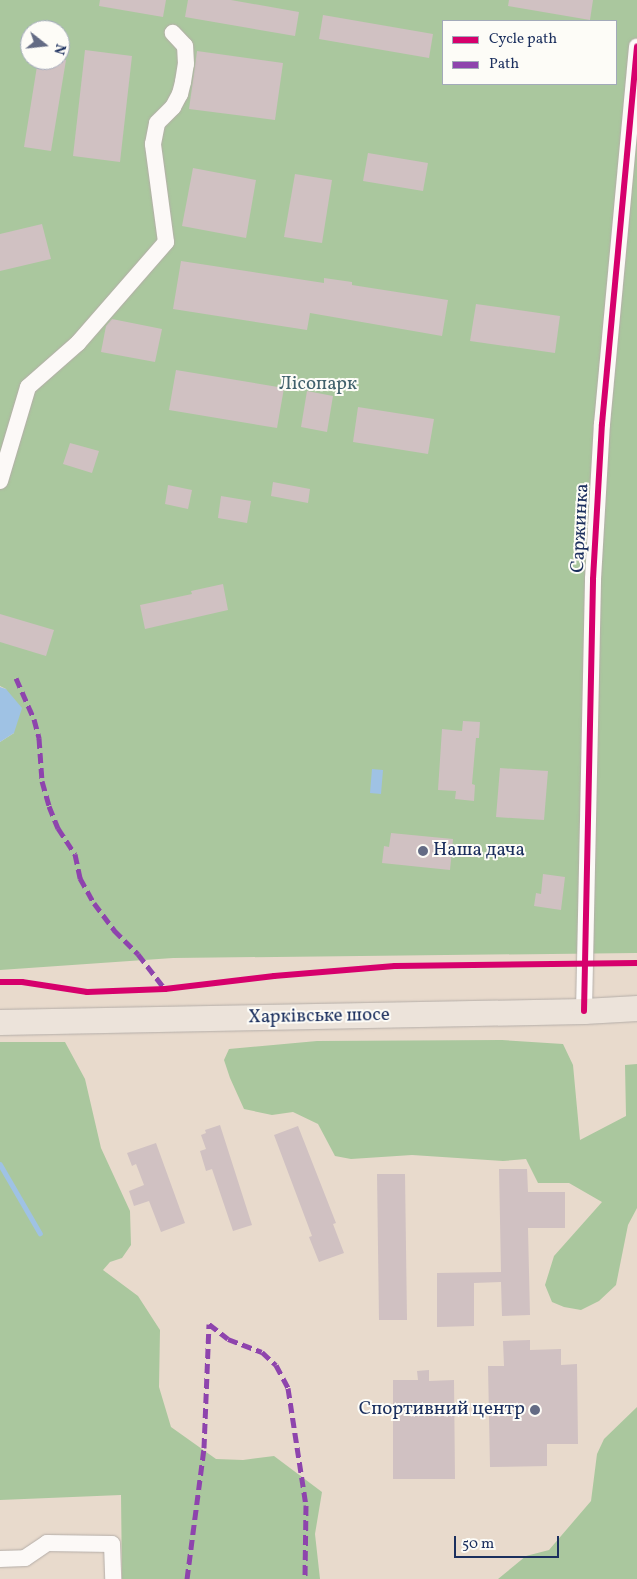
<!DOCTYPE html>
<html>
<head>
<meta charset="utf-8">
<style>
  body { margin:0 }
  #map { position:relative; width:637px; height:1579px; overflow:hidden; background:#e8dacc; font-family:Vollkorn,serif }
  div>[style] { position:absolute }
  .forest>* { inset:0; background:#aac79e }
  .water>* { inset:0; background:#9fc2e4 }
  .stream>* { height:4.5px; margin:-2.25px; padding:0 2.25px; transform-origin:2.25px; border-radius:2.25px; background:#9fc2e4 }
  .building>* { inset:0; background:#d0c1c2 }
  .roads { filter:drop-shadow(0 0 1px #b4ada8) drop-shadow(0 0 1px #b4ada8) }
  .street>* { height:16px; margin:-8px; padding:0 8px; transform-origin:8px; border-radius:8px; background:#fcf9f7 }
  .primary>* { height:25px; margin:-12.5px; padding:0 12.5px; transform-origin:12.5px; border-radius:12.5px; background:#ece3da }
  .quiet>* { height:5px; margin-top:-2.5px; transform-origin:0; background:repeating-linear-gradient(90deg,#8e44ad 0 10px,transparent 0 15px) }
  .cycleway>* { height:6px; margin:-3px; padding:0 3px; transform-origin:3px; border-radius:3px; background:#d6006c }
  .dots>* { width:14px; height:14px; translate:-50% -50%; box-sizing:border-box; border:2px solid #fdfcf7; border-radius:50% }
  span { translate:-50% -50%; white-space:nowrap; text-align:center; line-height:1.15; -webkit-text-stroke:4px #fdfcf7; paint-order:stroke }
  .park-label { font-size:19px; color:#40616c }
  .street-label { font-size:19px; color:#1b2f5e }
  .poi-label { font-size:19px; color:#1b2f5e }
  .left { translate:0 -50%; text-align:left }
  .right { translate:-100% -50%; text-align:right }
  .legend { position:absolute; left:442px; top:20px; width:175px; height:65px; box-sizing:border-box; background:#fdfcf7; border:1px solid #a3aaba; margin:0; padding:6px 9px; list-style:none; font-size:15px; color:#1b2f5e }
  .legend li { display:flex; align-items:center; gap:10px; height:25px }
  .legend b { width:25px; border:1px solid #a3aaba }
  .north { position:absolute; left:20px; top:20px; width:50px; height:50px; box-sizing:border-box; background:#fdfcf7; border:1px solid #a3aaba; border-radius:50%; rotate:106deg; font-size:14px; font-weight:700; line-height:20px; text-align:center; color:#1b2f5e }
  .north::after { content:''; display:block; margin:auto; width:18px; height:22px; background:#636b84; clip-path:polygon(50% 0,100% 100%,50% 72%,0 100%) }
  .scale { position:absolute; left:454px; top:1536px; width:105px; height:22px; box-sizing:border-box; border:2px solid #1b2f5e; border-top:0; padding-left:6px; font-size:15px; line-height:18px; white-space:nowrap; color:#1b2f5e; -webkit-text-stroke:4px #fdfcf7; paint-order:stroke }
</style>
</head>
<body>
<div id="map">
  <div class="forest">
    <i style="clip-path:polygon(evenodd,0 0,637px 0,637px 953px,173px 958px,0 970px,0 742px,14px 733px,6px 689px,0 686px,0 0,443px 21px,616px 21px,616px 84px,443px 84px,443px 21px,0 0,30px 30px,60px 30px,60px 60px,30px 60px,30px 30px)"></i>
    <i style="clip-path:polygon(502px 1040px,563px 1044px,573px 1065px,580px 1140px,626px 1116px,625px 1065px,637px 1064px,637px 1208px,628px 1225px,616px 1285px,599px 1301px,581px 1310px,564px 1307px,552px 1302px,545px 1285px,554px 1256px,602px 1202px,569px 1183px,538px 1183px,526px 1159px,503px 1161px,412px 1155px,351px 1159px,335px 1156px,318px 1124px,293px 1112px,272px 1115px,244px 1109px,230px 1078px,224px 1060px,229px 1049px,317px 1041px)"></i>
    <i style="clip-path:polygon(0 1042px,65px 1042px,85px 1079px,101px 1148px,130px 1211px,131px 1245px,122px 1258px,110px 1262px,103px 1270px,138px 1296px,160px 1330px,159px 1387px,171px 1427px,216px 1459px,243px 1460px,274px 1456px,322px 1492px,315px 1534px,320px 1579px,122px 1579px,121px 1495px,0 1500px)"></i>
    <i style="clip-path:polygon(637px 1407px,637px 1579px,498px 1579px,526px 1556px,549px 1550px,591px 1501px,597px 1454px,604px 1439px)"></i>
  </div>
  <div class="water">
    <i style="clip-path:polygon(0 687px,6px 689px,22px 708px,14px 733px,0 742px)"></i>
    <i style="clip-path:polygon(372px 769px,383px 770px,381px 794px,370px 793px)"></i>
  </div>
  <div class="stream">
    <i style="left:0;top:1164px;width:80px;rotate:59.9deg"></i>
  </div>
  <div class="building">
    <i style="clip-path:polygon(100px 0,166px 0,163px 17px,99px 6px)"></i>
    <i style="clip-path:polygon(188px 0,231px 0,299px 12px,295px 36px,185px 17px)"></i>
    <i style="clip-path:polygon(509px 0,593px 0,590px 20px,508px 6px)"></i>
    <i style="clip-path:polygon(323px 15px,433px 34px,429px 58px,319px 39px)"></i>
    <i style="clip-path:polygon(85px 50px,132px 56px,120px 162px,73px 156px)"></i>
    <i style="clip-path:polygon(197px 51px,283px 63px,275px 120px,189px 109px)"></i>
    <i style="clip-path:polygon(38px 60px,66px 60px,51px 151px,24px 147px)"></i>
    <i style="clip-path:polygon(368px 153px,428px 163px,423px 191px,363px 181px)"></i>
    <i style="clip-path:polygon(193px 168px,256px 180px,246px 238px,182px 226px)"></i>
    <i style="clip-path:polygon(295px 174px,332px 180px,322px 243px,284px 237px)"></i>
    <i style="clip-path:polygon(42px 224px,51px 259px,0 271px,0 234px)"></i>
    <i style="clip-path:polygon(181px 261px,324px 283px,324px 278px,352px 282px,352px 285px,448px 300px,442px 336px,310px 313px,307px 330px,173px 309px)"></i>
    <i style="clip-path:polygon(476px 304px,560px 316px,555px 353px,470px 341px)"></i>
    <i style="clip-path:polygon(112px 319px,162px 329px,155px 362px,101px 352px,106px 326px)"></i>
    <i style="clip-path:polygon(176px 370px,284px 388px,277px 428px,169px 410px)"></i>
    <i style="clip-path:polygon(307px 391px,333px 396px,327px 432px,301px 427px)"></i>
    <i style="clip-path:polygon(358px 407px,434px 419px,428px 454px,353px 442px)"></i>
    <i style="clip-path:polygon(70px 443px,99px 451px,92px 473px,63px 464px)"></i>
    <i style="clip-path:polygon(273px 482px,310px 489px,308px 503px,271px 496px)"></i>
    <i style="clip-path:polygon(168px 485px,192px 490px,188px 509px,165px 504px)"></i>
    <i style="clip-path:polygon(221px 496px,251px 501px,247px 523px,218px 518px)"></i>
    <i style="clip-path:polygon(223px 584px,228px 610px,145px 629px,140px 605px,192px 594px,191px 591px)"></i>
    <i style="clip-path:polygon(0 614px,54px 630px,46px 656px,0 642px)"></i>
    <i style="clip-path:polygon(463px 721px,480px 722px,479px 738px,476px 738px,472px 784px,475px 785px,474px 801px,455px 799px,456px 791px,438px 790px,442px 729px,462px 731px)"></i>
    <i style="clip-path:polygon(500px 768px,548px 771px,544px 820px,496px 817px)"></i>
    <i style="clip-path:polygon(391px 833px,453px 839px,450px 870px,382px 863px,384px 846px,389px 847px)"></i>
    <i style="clip-path:polygon(543px 874px,565px 877px,561px 910px,534px 906px,536px 893px,541px 894px)"></i>
    <i style="clip-path:polygon(220px 1125px,252px 1225px,233px 1231px,212px 1169px,206px 1171px,200px 1151px,206px 1149px,201px 1135px,206px 1133px,205px 1130px)"></i>
    <i style="clip-path:polygon(298px 1126px,336px 1223px,333px 1224px,344px 1253px,319px 1262px,309px 1237px,312px 1236px,274px 1135px)"></i>
    <i style="clip-path:polygon(156px 1143px,185px 1223px,161px 1232px,149px 1201px,134px 1206px,129px 1191px,144px 1185px,136px 1164px,132px 1166px,127px 1153px)"></i>
    <i style="clip-path:polygon(499px 1169px,527px 1169px,528px 1192px,565px 1192px,565px 1228px,528px 1228px,530px 1315px,502px 1316px,501px 1282px,474px 1283px,474px 1326px,437px 1327px,437px 1273px,501px 1272px)"></i>
    <i style="clip-path:polygon(377px 1174px,405px 1174px,407px 1320px,379px 1320px)"></i>
    <i style="clip-path:polygon(530px 1340px,530px 1350px,561px 1349px,561px 1365px,577px 1364px,578px 1444px,547px 1444px,547px 1466px,490px 1467px,488px 1366px,504px 1366px,503px 1341px)"></i>
    <i style="clip-path:polygon(429px 1370px,429px 1381px,454px 1380px,455px 1479px,393px 1479px,393px 1380px,418px 1380px,417px 1371px)"></i>
  </div>
  <div class="roads">
    <div class="street">
      <i style="left:0;top:481px;width:98px;rotate:-73.4deg"></i>
      <i style="left:28px;top:387px;width:67px;rotate:-41.3deg"></i>
      <i style="left:78px;top:343px;width:134px;rotate:-48.9deg"></i>
      <i style="left:166px;top:242px;width:99px;rotate:-97.6deg"></i>
      <i style="left:153px;top:144px;width:21px;rotate:-79deg"></i>
      <i style="left:157px;top:123px;width:23px;rotate:-45deg"></i>
      <i style="left:173px;top:107px;width:15px;rotate:-62deg"></i>
      <i style="left:180px;top:94px;width:12px;rotate:-76deg"></i>
      <i style="left:183px;top:82px;width:18px;rotate:-81deg"></i>
      <i style="left:186px;top:64px;width:18px;rotate:-93deg"></i>
      <i style="left:185px;top:46px;width:18px;rotate:-133deg"></i>
      <i style="left:584px;top:1011px;width:432px;rotate:-88.8deg"></i>
      <i style="left:593px;top:579px;width:155px;rotate:-86.7deg"></i>
      <i style="left:602px;top:424px;width:379px;rotate:-84.7deg"></i>
      <i style="left:0;top:1559px;width:25px;rotate:-2deg"></i>
      <i style="left:25px;top:1558px;width:27px;rotate:-34deg"></i>
      <i style="left:47px;top:1543px;width:65px;rotate:0.9deg"></i>
      <i style="left:112px;top:1544px;width:35px;rotate:88deg"></i>
    </div>
    <div class="primary">
      <i style="left:0;top:1022px;width:584px;rotate:-1.08deg"></i>
      <i style="left:584px;top:1011px;width:53px;rotate:-3.2deg"></i>
    </div>
  </div>
  <div class="quiet">
    <i style="left:16px;top:678px;width:45px;rotate:66.3deg"></i>
    <i style="left:34px;top:719px;width:20px;rotate:75deg"></i>
    <i style="left:39px;top:738px;width:43px;rotate:86deg"></i>
    <i style="left:42px;top:781px;width:26px;rotate:74deg"></i>
    <i style="left:49px;top:806px;width:24px;rotate:68deg"></i>
    <i style="left:58px;top:828px;width:31px;rotate:57deg"></i>
    <i style="left:75px;top:854px;width:25px;rotate:78deg"></i>
    <i style="left:80px;top:878px;width:29px;rotate:61deg"></i>
    <i style="left:94px;top:903px;width:34px;rotate:53deg"></i>
    <i style="left:114px;top:930px;width:34px;rotate:45deg"></i>
    <i style="left:138px;top:954px;width:44px;rotate:52.4deg"></i>
    <i style="left:187px;top:1579px;width:132px;rotate:-82.6deg"></i>
    <i style="left:204px;top:1448px;width:124px;rotate:-87.7deg"></i>
    <i style="left:209px;top:1324px;width:24px;rotate:38deg"></i>
    <i style="left:228px;top:1339px;width:36px;rotate:21deg"></i>
    <i style="left:262px;top:1352px;width:19px;rotate:43deg"></i>
    <i style="left:276px;top:1365px;width:26px;rotate:62deg"></i>
    <i style="left:288px;top:1388px;width:118px;rotate:81.3deg"></i>
    <i style="left:306px;top:1505px;width:74px;rotate:90.8deg"></i>
  </div>
  <div class="cycleway">
    <i style="left:0;top:982px;width:22px"></i>
    <i style="left:22px;top:982px;width:66px;rotate:8.7deg"></i>
    <i style="left:87px;top:992px;width:78px;rotate:-2.2deg"></i>
    <i style="left:165px;top:989px;width:110px;rotate:-6.8deg"></i>
    <i style="left:274px;top:976px;width:121px;rotate:-4.7deg"></i>
    <i style="left:395px;top:966px;width:242px;rotate:-0.7deg"></i>
    <i style="left:584px;top:1011px;width:432px;rotate:-88.8deg"></i>
    <i style="left:593px;top:579px;width:155px;rotate:-86.7deg"></i>
    <i style="left:602px;top:424px;width:379px;rotate:-84.7deg"></i>
  </div>
  <div class="dots">
    <i style="left:423px;top:851px;background:#636b84"></i>
    <i style="left:535px;top:1410px;background:#636b84"></i>
  </div>
  <div class="park-label">
    <span style="left:318px;top:385px">Лісопарк</span>
  </div>
  <div class="street-label">
    <span style="left:581px;top:528px;rotate:-87deg">Саржинка</span>
    <span style="left:319px;top:1017px;rotate:-1deg">Харківське шосе</span>
  </div>
  <div class="poi-label">
    <span class="left" style="left:433px;top:851px">Наша дача</span>
    <span class="right" style="left:525px;top:1410px">Спортивний центр</span>
  </div>
  <ul class="legend">
  <li><b style="height:6px;background:#d6006c"></b>Cycle path</li>
  <li><b style="height:6px;background:#8e44ad"></b>Path</li>
  </ul>
  <div class="north">N</div>
  <div class="scale">50 m</div>
</div>
</body>
</html>
